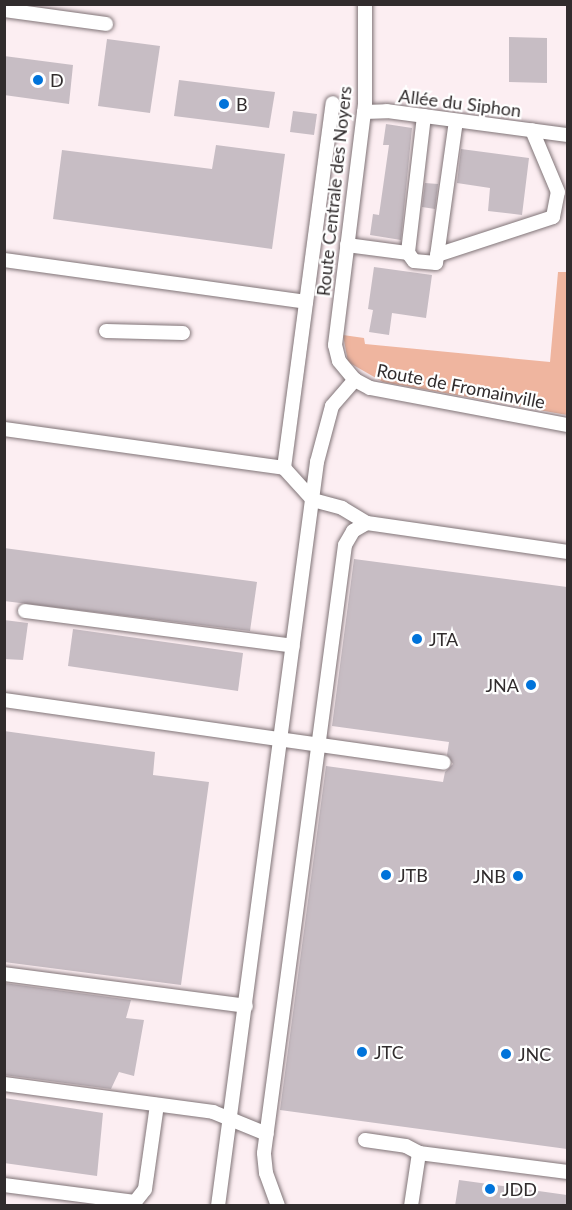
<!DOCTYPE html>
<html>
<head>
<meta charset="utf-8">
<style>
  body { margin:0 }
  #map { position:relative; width:572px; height:1210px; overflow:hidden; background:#fceef2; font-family:Lato,sans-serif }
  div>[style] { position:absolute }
  .green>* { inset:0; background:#efb59f }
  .building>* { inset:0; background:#c7bdc4 }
  .roads { filter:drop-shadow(0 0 2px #807477) drop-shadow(0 0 2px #807477) }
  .minor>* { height:14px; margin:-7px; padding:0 7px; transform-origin:7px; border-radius:7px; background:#fff }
  .dots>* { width:16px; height:16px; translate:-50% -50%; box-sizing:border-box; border:3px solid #fff; border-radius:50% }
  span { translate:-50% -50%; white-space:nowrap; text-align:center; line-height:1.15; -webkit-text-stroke:4.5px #fff; paint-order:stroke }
  .poi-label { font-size:18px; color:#312c2d }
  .left { translate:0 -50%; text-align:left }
  .right { translate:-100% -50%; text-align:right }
  .street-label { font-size:18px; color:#312c2d }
  .frame { position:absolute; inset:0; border:6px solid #312c2d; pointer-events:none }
</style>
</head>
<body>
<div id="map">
  <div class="green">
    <i style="clip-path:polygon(558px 272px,567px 272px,567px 415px,383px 382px,348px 362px,343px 335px,364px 338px,365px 344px,550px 362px)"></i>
  </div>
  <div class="building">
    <i style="clip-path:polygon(509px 37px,547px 38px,547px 83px,509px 82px)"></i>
    <i style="clip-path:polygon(107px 39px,160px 46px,150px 113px,98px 106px)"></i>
    <i style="clip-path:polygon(4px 56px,73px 65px,69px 104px,4px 95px)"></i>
    <i style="clip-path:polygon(179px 80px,275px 92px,269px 128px,174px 116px)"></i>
    <i style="clip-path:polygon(293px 111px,317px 114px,314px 135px,290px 132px)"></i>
    <i style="clip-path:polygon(386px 124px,412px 128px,401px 240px,370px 235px,373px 214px,379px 215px,389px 145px,383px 145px)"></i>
    <i style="clip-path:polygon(216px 145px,285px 154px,272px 249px,53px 219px,62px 150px,212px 169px)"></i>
    <i style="clip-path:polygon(461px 149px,529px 158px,522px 215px,488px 211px,490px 188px,457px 183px)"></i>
    <i style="clip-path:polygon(425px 183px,438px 184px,435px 209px,422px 207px)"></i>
    <i style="clip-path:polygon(374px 267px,432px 275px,426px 318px,392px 313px,389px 335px,369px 332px,373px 310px,368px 309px)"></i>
    <i style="clip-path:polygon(4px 548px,257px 582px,250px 631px,4px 601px)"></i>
    <i style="clip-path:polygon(354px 559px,567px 587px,567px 1149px,280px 1110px,326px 766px,443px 782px,445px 772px,453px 764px,447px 755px,449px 742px,332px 726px)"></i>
    <i style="clip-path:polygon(4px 620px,28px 623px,23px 660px,4px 659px)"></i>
    <i style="clip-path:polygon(73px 629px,243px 653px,238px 691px,68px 666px)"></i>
    <i style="clip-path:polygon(4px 731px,155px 752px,153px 775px,209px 782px,181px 985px,4px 962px)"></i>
    <i style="clip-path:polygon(4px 983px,131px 1000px,126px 1018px,144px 1020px,134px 1076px,119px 1072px,111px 1089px,4px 1075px)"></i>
    <i style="clip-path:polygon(4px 1098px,103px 1113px,97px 1176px,4px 1163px)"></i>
    <i style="clip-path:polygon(459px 1180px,567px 1195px,567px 1206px,455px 1206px)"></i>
  </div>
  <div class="roads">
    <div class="minor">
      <i style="left:365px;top:4px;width:100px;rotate:90deg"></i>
      <i style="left:365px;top:104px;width:243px;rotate:97.1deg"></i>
      <i style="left:335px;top:345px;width:16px;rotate:76deg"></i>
      <i style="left:339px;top:361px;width:25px;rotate:50deg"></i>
      <i style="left:355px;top:380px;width:17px;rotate:28deg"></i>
      <i style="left:370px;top:388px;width:201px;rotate:10.6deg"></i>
      <i style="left:4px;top:10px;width:103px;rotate:7.8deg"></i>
      <i style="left:364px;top:112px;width:23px;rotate:-2deg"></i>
      <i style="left:387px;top:111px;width:183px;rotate:7.6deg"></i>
      <i style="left:424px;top:116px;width:138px;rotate:96.7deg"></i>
      <i style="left:408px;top:253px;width:10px;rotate:53deg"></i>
      <i style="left:414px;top:261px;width:22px;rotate:5deg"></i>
      <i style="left:436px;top:263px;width:143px;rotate:-82deg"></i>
      <i style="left:347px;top:245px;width:62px;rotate:7.5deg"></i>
      <i style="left:437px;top:255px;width:122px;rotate:-18.1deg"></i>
      <i style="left:553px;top:217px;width:25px;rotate:-79deg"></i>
      <i style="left:558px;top:192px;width:67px;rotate:-112.8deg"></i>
      <i style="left:4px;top:260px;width:305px;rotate:7.9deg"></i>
      <i style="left:106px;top:331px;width:77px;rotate:1.5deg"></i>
      <i style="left:4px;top:429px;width:283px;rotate:7.9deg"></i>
      <i style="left:284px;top:468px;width:43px;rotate:47.8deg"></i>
      <i style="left:313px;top:500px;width:30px;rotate:15deg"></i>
      <i style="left:342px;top:508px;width:29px;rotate:31deg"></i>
      <i style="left:284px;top:468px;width:368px;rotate:-82.4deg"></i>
      <i style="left:25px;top:611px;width:270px;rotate:7.4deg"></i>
      <i style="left:4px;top:700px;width:444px;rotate:8.1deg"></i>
      <i style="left:4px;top:974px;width:244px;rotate:7.5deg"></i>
      <i style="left:4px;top:1084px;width:211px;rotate:7.6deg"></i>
      <i style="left:213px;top:1112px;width:58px;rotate:22.2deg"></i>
      <i style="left:365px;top:1140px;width:41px;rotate:8.3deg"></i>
      <i style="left:406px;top:1146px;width:15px;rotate:28deg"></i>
      <i style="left:4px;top:1185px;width:132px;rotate:7.4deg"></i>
      <i style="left:135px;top:1202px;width:16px;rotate:-52deg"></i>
      <i style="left:145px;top:1189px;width:85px;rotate:-81.9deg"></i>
      <i style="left:218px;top:1206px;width:751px;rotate:-82.42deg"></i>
      <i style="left:317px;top:462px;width:58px;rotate:-75deg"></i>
      <i style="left:332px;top:406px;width:35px;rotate:-49deg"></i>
      <i style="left:278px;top:1206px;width:35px;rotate:-110deg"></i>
      <i style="left:266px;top:1173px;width:20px;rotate:-96deg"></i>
      <i style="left:264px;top:1153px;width:613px;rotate:-82.41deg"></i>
      <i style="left:345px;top:545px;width:16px;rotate:-60deg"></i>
      <i style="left:353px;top:531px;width:16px;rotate:-30deg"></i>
      <i style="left:367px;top:523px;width:203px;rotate:8.2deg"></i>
      <i style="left:411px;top:1206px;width:54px;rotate:-81.4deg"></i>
      <i style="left:419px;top:1153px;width:150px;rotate:7.3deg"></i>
    </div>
  </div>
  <div class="dots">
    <i style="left:38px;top:80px;background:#0073da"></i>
    <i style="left:224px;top:104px;background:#0073da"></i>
    <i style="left:417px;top:639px;background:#0073da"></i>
    <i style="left:531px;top:685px;background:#0073da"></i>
    <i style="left:386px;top:875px;background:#0073da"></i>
    <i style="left:518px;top:876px;background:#0073da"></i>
    <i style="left:362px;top:1052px;background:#0073da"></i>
    <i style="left:506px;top:1054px;background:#0073da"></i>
    <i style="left:490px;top:1189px;background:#0073da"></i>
  </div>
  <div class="poi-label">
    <span class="left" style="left:50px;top:80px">D</span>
    <span class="left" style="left:236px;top:104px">B</span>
    <span class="left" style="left:429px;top:639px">JTA</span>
    <span class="right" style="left:519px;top:685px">JNA</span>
    <span class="left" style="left:398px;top:875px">JTB</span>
    <span class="right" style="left:506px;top:876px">JNB</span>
    <span class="left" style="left:374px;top:1052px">JTC</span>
    <span class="left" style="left:518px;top:1054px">JNC</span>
    <span class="left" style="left:502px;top:1189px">JDD</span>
  </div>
  <div class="street-label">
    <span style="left:460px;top:103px;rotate:7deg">Allée du Siphon</span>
    <span style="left:334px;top:191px;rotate:-84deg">Route Centrale des Noyers</span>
    <span style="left:461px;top:386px;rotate:11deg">Route de Fromainville</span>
  </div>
  <div class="frame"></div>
</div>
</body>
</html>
